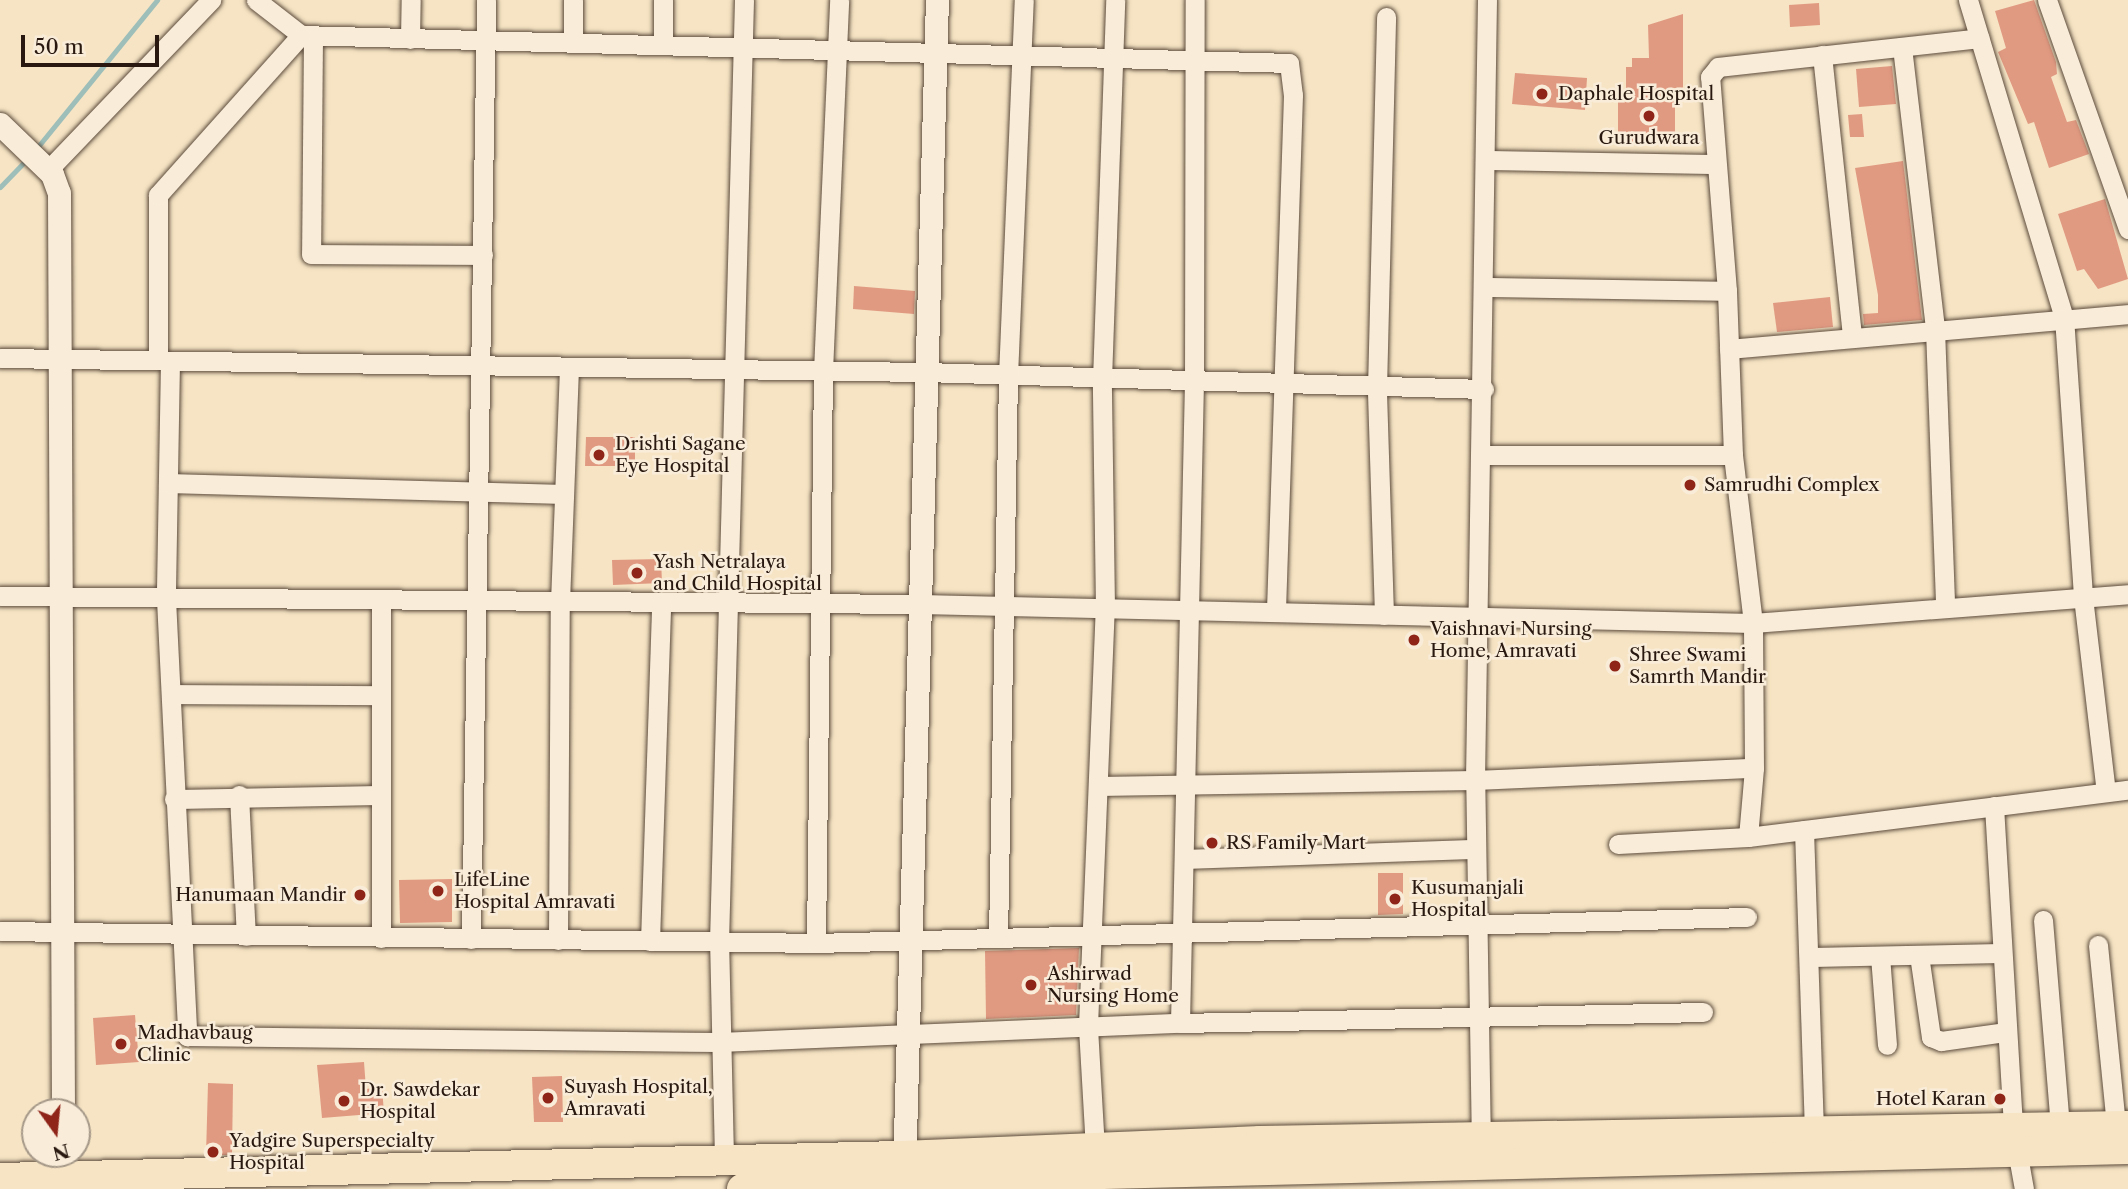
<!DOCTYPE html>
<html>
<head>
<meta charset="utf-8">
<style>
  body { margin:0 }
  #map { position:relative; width:2128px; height:1189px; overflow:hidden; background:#f6e4c4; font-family:"Libre Caslon Text",serif }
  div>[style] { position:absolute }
  .stream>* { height:5px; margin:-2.5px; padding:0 2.5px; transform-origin:2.5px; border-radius:2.5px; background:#9dbeb9 }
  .building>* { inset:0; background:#e19a82 }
  .roads { filter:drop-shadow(0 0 2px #5c4b3c) drop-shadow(0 0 2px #5c4b3c) }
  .minor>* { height:19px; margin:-9.5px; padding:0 9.5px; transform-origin:9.5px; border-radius:9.5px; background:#f9edd9 }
  .tertiary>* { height:23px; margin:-11.5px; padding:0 11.5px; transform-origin:11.5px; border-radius:11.5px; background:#f9edd9 }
  .primary>* { height:30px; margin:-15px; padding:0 15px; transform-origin:15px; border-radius:15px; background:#f6e4c4 }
  .dots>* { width:19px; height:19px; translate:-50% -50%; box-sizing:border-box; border:4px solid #f9edd9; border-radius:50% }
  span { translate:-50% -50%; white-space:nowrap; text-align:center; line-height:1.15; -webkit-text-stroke:5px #f9edd9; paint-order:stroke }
  .poi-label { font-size:19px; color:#28180f }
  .left { translate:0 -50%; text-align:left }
  .right { translate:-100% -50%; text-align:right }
  .north { position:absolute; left:21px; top:1098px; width:70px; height:70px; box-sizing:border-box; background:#f9edd9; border:2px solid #a59888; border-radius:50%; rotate:165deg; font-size:19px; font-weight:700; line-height:28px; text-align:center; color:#28180f }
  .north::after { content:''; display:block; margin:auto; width:24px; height:32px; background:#8f2418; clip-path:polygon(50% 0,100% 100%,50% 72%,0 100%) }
  .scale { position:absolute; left:21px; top:35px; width:138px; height:32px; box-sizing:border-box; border:4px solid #28180f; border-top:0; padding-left:9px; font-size:21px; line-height:24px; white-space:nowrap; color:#28180f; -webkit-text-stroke:5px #f9edd9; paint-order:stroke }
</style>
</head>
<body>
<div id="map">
  <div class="stream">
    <i style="left:36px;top:149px;width:192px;rotate:-50.9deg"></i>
    <i style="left:0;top:187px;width:39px;rotate:-46deg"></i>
  </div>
  <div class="building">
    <i style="clip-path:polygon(2034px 0,2056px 62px,2057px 74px,2051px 77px,2067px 122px,2076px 120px,2089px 154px,2049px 168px,2034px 122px,2028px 124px,1998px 52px,2006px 48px,1995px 11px)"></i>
    <i style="clip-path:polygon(1819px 3px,1820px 25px,1790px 27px,1789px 5px)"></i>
    <i style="clip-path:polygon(1683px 14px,1683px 87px,1675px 101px,1675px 144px,1618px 143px,1618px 99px,1626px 99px,1626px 67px,1632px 67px,1632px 58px,1649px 58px,1648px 25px)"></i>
    <i style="clip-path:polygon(1892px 66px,1896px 104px,1859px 107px,1856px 69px)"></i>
    <i style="clip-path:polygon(1515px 73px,1587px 78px,1585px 110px,1512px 104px)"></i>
    <i style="clip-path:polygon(1862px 114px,1864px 137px,1850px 137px,1848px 115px)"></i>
    <i style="clip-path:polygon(1903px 161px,1922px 320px,1864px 325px,1863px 314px,1878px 313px,1878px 295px,1855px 168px)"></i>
    <i style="clip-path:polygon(2105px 199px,2128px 279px,2098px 289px,2084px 269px,2077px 271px,2058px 214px)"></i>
    <i style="clip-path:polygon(854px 286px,915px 291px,914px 314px,853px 309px)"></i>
    <i style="clip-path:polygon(1830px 297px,1833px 327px,1777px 332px,1773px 303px)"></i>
    <i style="clip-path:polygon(586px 437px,635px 437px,635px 466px,585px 466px)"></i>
    <i style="clip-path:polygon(661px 559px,662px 583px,613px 585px,612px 560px)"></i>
    <i style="clip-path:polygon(1378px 873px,1403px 873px,1403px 914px,1378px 915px)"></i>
    <i style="clip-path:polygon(452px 879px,452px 922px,400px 923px,399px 880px)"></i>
    <i style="clip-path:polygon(1079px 948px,1076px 1015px,986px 1019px,985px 951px)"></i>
    <i style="clip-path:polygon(135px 1015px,139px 1062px,96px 1065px,93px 1018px)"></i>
    <i style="clip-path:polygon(364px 1062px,366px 1089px,382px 1087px,384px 1113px,322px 1118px,317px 1065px)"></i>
    <i style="clip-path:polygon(562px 1076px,563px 1122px,534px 1122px,532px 1077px)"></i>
    <i style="clip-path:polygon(208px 1083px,233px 1084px,232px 1155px,206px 1155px)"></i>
  </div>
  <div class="roads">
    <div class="minor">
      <i style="left:256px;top:0;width:57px;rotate:37.9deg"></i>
      <i style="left:301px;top:35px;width:988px;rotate:1.62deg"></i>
      <i style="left:1289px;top:63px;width:32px;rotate:83deg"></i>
      <i style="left:1293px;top:95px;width:516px;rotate:91.89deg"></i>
      <i style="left:1968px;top:0;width:331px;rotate:73.2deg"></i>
      <i style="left:2064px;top:317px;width:281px;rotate:86.1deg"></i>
      <i style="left:2083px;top:597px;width:196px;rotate:83.3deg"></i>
      <i style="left:2047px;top:0;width:243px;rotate:70.5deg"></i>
      <i style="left:313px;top:36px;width:218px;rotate:90.5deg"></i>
      <i style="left:311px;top:254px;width:172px;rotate:0.3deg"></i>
      <i style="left:410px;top:39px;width:39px;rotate:-89deg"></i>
      <i style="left:573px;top:43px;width:43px;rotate:-90deg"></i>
      <i style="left:663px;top:45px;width:45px;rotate:-90deg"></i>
      <i style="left:1902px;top:47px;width:284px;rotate:83.3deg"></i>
      <i style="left:1935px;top:329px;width:279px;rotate:87.9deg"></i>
      <i style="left:1822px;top:55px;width:284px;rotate:83.9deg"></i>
      <i style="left:1485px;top:160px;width:230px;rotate:1deg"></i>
      <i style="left:48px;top:170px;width:236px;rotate:-46.2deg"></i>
      <i style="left:1484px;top:287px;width:243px;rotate:0.9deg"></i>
      <i style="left:1729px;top:349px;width:401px;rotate:-5deg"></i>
      <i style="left:0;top:358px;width:924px;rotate:0.87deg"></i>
      <i style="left:924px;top:372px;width:560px;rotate:1.74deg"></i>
      <i style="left:158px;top:360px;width:165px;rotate:-90deg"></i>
      <i style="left:158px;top:195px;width:215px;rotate:-48.2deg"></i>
      <i style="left:170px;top:361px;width:238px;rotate:91deg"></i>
      <i style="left:166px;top:599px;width:438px;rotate:87.2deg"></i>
      <i style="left:187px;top:1036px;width:532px;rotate:0.65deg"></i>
      <i style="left:719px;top:1042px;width:461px;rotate:-2.4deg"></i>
      <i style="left:1180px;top:1023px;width:523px;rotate:-1.2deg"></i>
      <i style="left:1483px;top:455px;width:250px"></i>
      <i style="left:168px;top:483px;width:396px;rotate:1.6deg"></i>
      <i style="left:0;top:596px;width:920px;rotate:0.5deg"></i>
      <i style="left:920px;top:604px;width:833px;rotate:1.31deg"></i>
      <i style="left:1753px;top:623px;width:376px;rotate:-4.4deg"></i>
      <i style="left:1384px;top:615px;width:226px;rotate:-91.8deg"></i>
      <i style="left:1377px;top:389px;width:372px;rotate:-88.6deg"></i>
      <i style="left:171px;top:694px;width:210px;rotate:0.3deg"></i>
      <i style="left:1098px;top:786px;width:377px;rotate:-0.9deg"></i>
      <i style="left:1475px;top:780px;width:279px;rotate:-2.5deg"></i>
      <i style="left:239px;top:795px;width:141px;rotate:87.2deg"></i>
      <i style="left:174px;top:799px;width:207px;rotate:-1.1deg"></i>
      <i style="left:1994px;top:806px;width:323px;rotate:86.6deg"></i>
      <i style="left:2013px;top:1128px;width:62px;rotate:79.8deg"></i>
      <i style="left:1804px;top:830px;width:302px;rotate:88.1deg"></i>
      <i style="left:1748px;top:837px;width:69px;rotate:-85deg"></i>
      <i style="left:1754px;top:768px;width:145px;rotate:-90.4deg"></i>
      <i style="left:1753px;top:623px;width:169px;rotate:-96.8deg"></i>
      <i style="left:1733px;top:455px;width:164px;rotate:-92.1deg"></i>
      <i style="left:1727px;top:291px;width:215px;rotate:-94.5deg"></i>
      <i style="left:1710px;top:77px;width:13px;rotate:-51deg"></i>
      <i style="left:1718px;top:67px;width:263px;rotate:-6.3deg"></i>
      <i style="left:1618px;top:844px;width:130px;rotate:-3.1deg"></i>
      <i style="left:1748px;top:837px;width:383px;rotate:-7.1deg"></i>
      <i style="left:1186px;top:859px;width:290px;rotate:-2deg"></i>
      <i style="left:2043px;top:920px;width:208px;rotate:85.3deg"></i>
      <i style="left:0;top:931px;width:816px;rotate:0.84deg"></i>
      <i style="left:816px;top:943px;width:931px;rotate:-1.6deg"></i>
      <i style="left:381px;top:938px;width:337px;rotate:-90deg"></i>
      <i style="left:998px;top:938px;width:562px;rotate:-88.98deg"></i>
      <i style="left:1008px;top:376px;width:376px;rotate:-87.6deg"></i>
      <i style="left:471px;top:939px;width:939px;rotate:-89.08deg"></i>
      <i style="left:558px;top:940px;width:338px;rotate:-89.7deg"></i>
      <i style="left:560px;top:602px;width:235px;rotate:-87.8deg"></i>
      <i style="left:650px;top:941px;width:339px;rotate:-88.1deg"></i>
      <i style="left:816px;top:943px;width:572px;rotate:-89.3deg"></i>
      <i style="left:823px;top:371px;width:371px;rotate:-87.5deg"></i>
      <i style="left:2098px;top:945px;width:182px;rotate:84.3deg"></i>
      <i style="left:1919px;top:955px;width:83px;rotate:81.7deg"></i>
      <i style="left:1931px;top:1037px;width:11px;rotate:22deg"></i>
      <i style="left:1941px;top:1041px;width:66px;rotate:-7.9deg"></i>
      <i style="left:1880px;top:956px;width:89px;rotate:85.5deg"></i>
      <i style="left:1812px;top:957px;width:189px;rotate:-1.2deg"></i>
      <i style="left:1180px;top:1023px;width:640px;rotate:-88.75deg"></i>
      <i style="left:1194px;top:383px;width:383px;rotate:-89.9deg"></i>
      <i style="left:1481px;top:1147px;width:367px;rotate:-90.9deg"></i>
      <i style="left:1475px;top:780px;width:780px;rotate:-89.12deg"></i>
      <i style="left:1095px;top:1149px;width:123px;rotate:-93.3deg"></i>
      <i style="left:1088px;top:1026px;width:418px;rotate:-87.7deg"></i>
      <i style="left:1105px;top:608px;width:228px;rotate:-90.8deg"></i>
      <i style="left:1102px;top:380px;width:380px;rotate:-88deg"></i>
      <i style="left:724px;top:1158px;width:216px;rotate:-91.3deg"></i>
      <i style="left:719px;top:942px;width:942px;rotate:-88.48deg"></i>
    </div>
    <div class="tertiary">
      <i style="left:0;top:124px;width:72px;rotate:43.9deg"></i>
      <i style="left:52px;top:174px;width:20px;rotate:70deg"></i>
      <i style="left:59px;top:193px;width:919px;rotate:89.75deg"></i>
      <i style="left:64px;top:1154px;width:35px;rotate:90deg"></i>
      <i style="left:904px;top:1172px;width:1172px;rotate:-88.39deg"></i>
    </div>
    <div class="primary">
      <i style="left:0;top:1178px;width:902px;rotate:-1.4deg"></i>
      <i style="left:902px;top:1156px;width:358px;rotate:-2.4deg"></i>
      <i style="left:1260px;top:1141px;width:868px;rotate:-0.99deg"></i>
      <i style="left:742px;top:1189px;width:320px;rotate:-2.5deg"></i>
      <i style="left:1062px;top:1175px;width:1066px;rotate:-1.4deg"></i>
    </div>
  </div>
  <div class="dots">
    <i style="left:1542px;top:94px;background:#8f2418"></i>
    <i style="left:1649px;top:116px;background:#8f2418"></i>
    <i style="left:599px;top:455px;background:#8f2418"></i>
    <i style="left:1690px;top:485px;background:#8f2418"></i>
    <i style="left:637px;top:573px;background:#8f2418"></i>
    <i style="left:1414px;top:640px;background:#8f2418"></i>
    <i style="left:1615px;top:666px;background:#8f2418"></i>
    <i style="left:1212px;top:843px;background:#8f2418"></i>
    <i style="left:438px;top:891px;background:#8f2418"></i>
    <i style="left:360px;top:895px;background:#8f2418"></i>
    <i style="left:1395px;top:899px;background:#8f2418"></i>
    <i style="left:1031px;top:985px;background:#8f2418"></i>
    <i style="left:121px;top:1044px;background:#8f2418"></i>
    <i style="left:548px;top:1098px;background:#8f2418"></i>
    <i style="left:2000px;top:1099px;background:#8f2418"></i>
    <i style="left:344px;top:1101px;background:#8f2418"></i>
    <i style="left:213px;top:1152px;background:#8f2418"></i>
  </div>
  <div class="poi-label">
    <span class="left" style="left:1558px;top:94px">Daphale Hospital</span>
    <span style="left:1649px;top:138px">Gurudwara</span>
    <span class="left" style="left:615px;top:455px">Drishti Sagane<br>Eye Hospital</span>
    <span class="left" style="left:1704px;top:485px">Samrudhi Complex</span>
    <span class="left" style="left:653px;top:573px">Yash Netralaya<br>and Child Hospital</span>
    <span class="left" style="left:1430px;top:640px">Vaishnavi Nursing<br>Home, Amravati</span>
    <span class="left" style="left:1629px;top:666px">Shree Swami<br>Samrth Mandir</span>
    <span class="left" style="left:1226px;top:843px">RS Family Mart</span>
    <span class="left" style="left:454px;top:891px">LifeLine<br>Hospital Amravati</span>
    <span class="left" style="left:1411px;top:899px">Kusumanjali<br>Hospital</span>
    <span class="right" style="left:346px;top:895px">Hanumaan Mandir</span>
    <span class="left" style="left:1047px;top:985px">Ashirwad<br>Nursing Home</span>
    <span class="left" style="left:137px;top:1044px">Madhavbaug<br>Clinic</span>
    <span class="left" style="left:564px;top:1098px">Suyash Hospital,<br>Amravati</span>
    <span class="left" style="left:360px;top:1101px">Dr. Sawdekar<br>Hospital</span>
    <span class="right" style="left:1986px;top:1099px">Hotel Karan</span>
    <span class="left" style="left:229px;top:1152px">Yadgire Superspecialty<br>Hospital</span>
  </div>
  <div class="north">N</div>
  <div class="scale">50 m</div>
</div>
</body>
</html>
